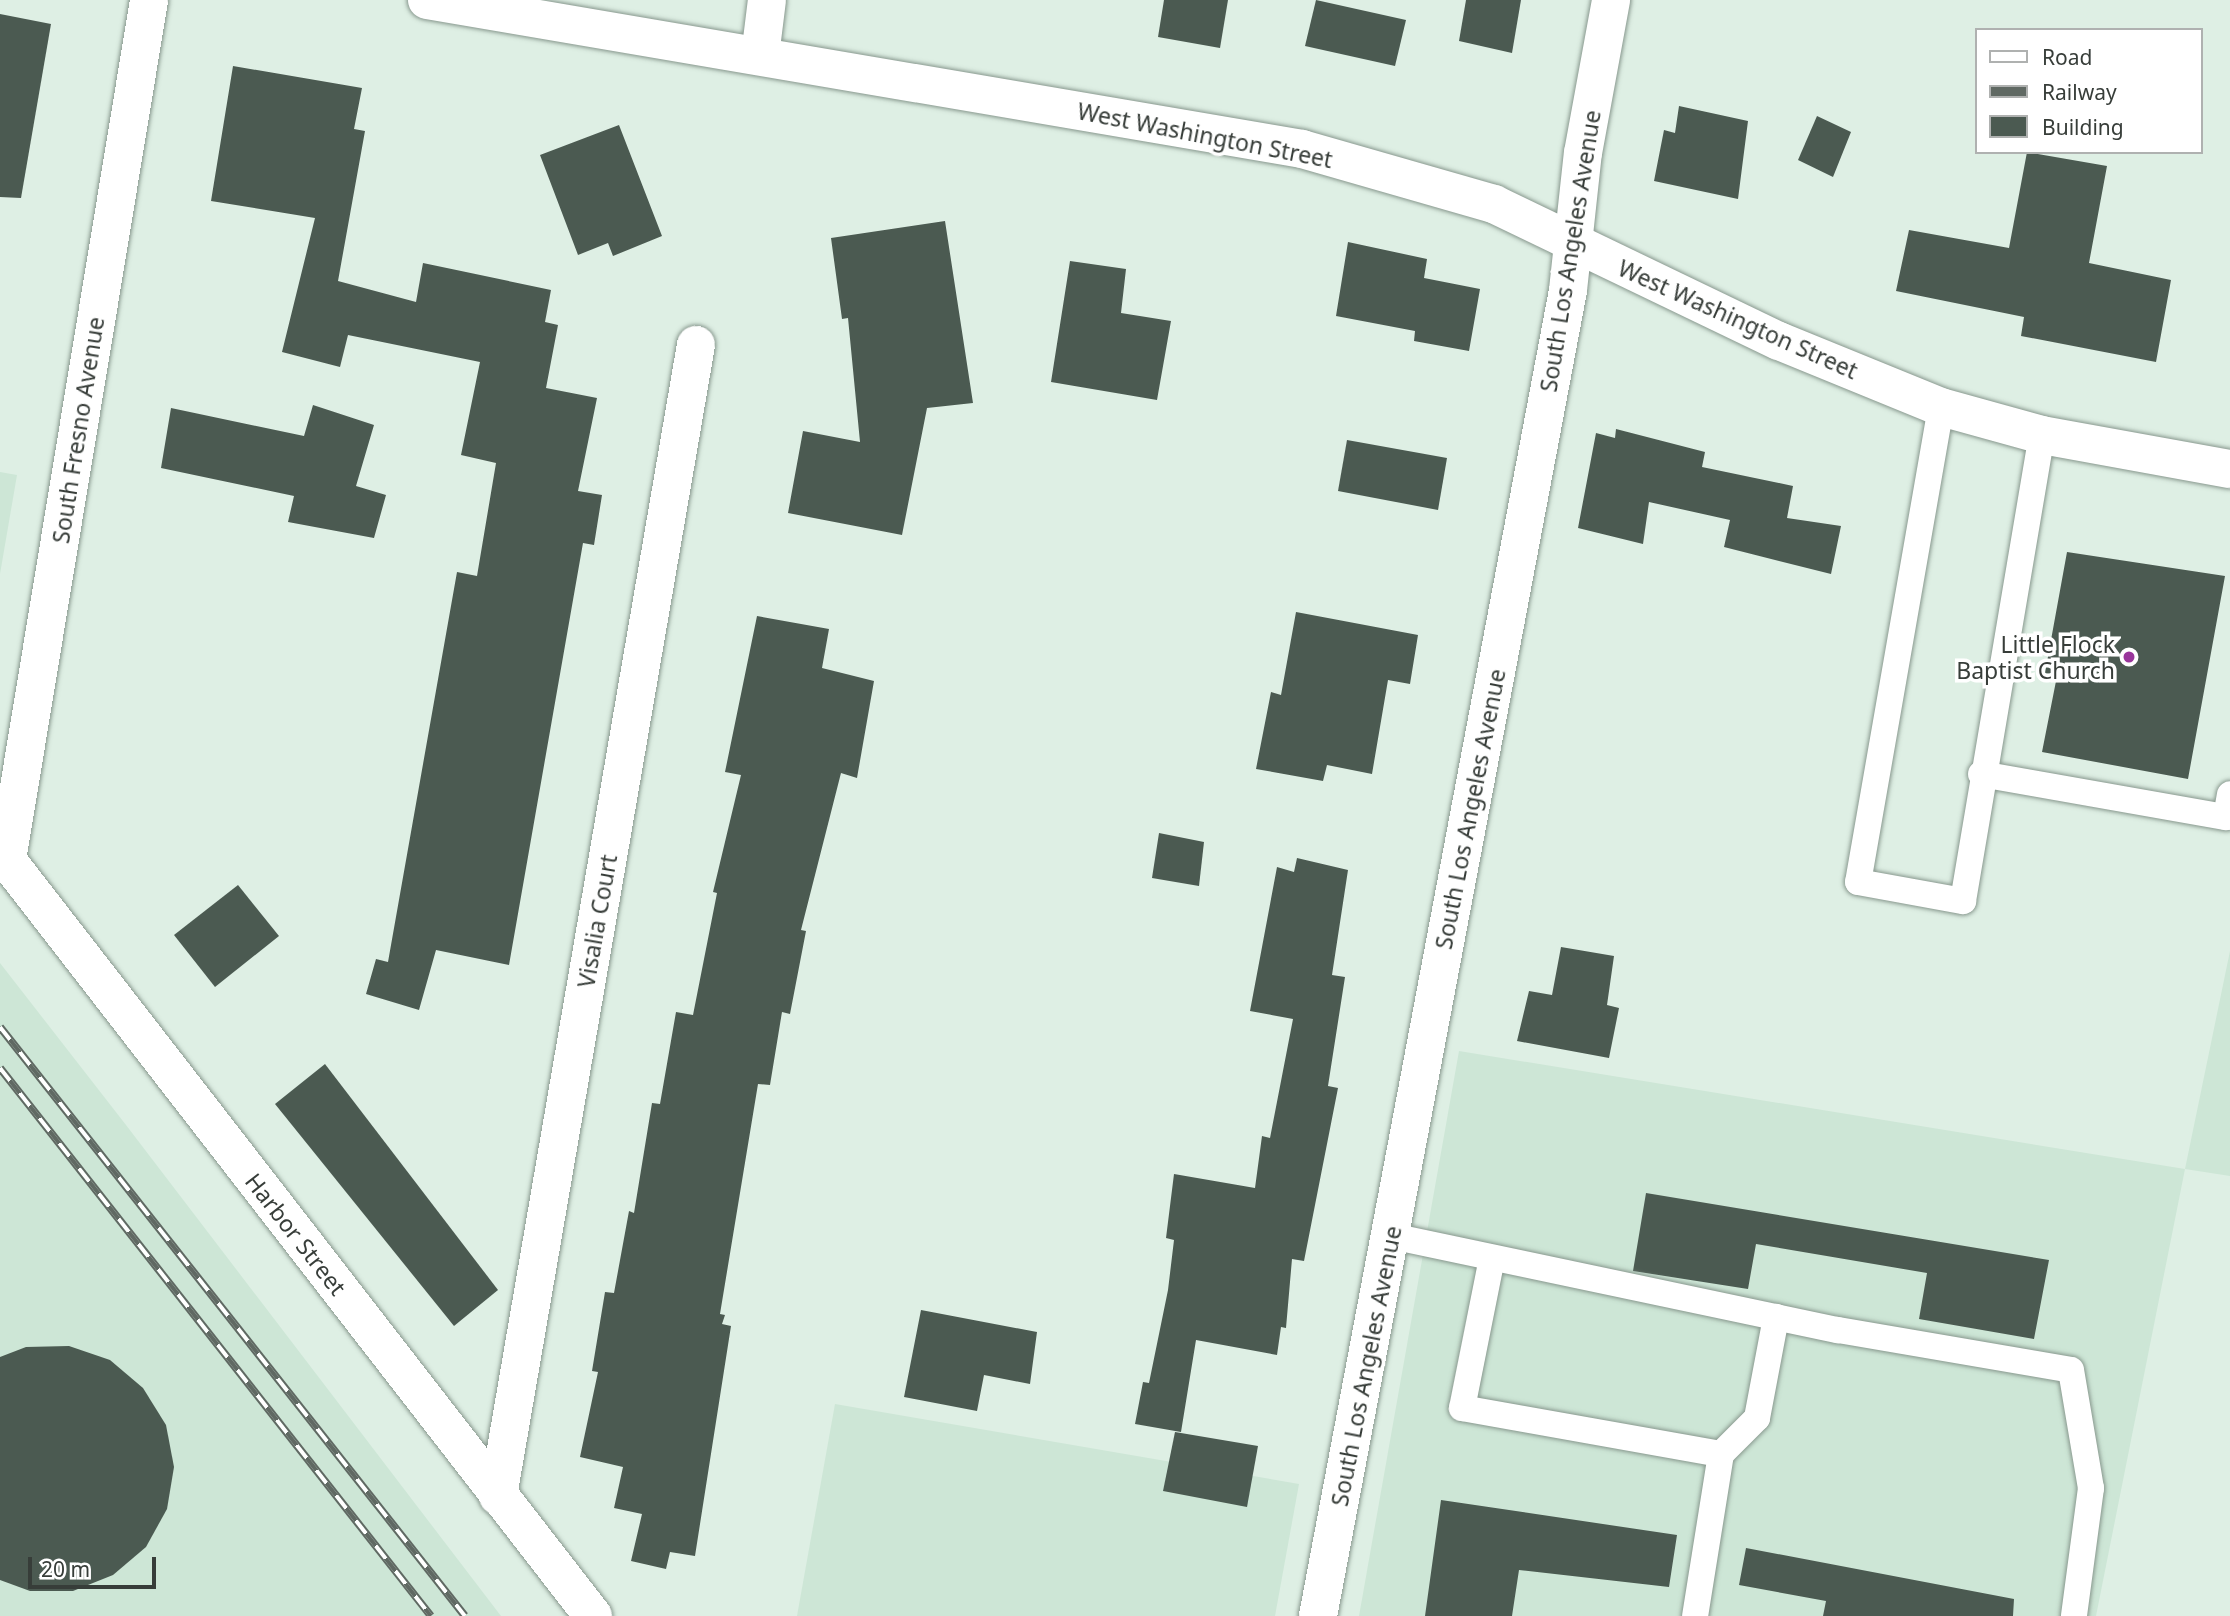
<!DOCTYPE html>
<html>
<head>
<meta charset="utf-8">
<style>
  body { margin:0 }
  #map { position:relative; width:2230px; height:1616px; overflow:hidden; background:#deefe4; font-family:"Noto Sans",sans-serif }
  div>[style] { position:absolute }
  .built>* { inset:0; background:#cde6d6 }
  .building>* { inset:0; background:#4b5a51 }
  .roads { filter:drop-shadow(0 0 2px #88988e) drop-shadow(0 0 2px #88988e) }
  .service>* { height:26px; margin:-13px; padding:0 13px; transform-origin:13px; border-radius:13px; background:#fff }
  .minor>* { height:38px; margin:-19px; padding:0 19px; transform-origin:19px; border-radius:19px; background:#fff }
  .tertiary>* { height:38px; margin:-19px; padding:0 19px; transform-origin:19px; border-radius:19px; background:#fff }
  .rail>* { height:8px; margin-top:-4px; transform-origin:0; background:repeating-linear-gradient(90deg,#fff 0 16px,#606963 0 32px); box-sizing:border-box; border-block:2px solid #606963 }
  .dots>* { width:19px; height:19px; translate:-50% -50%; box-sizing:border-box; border:4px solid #fff; border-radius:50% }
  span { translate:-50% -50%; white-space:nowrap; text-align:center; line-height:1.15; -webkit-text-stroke:7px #fff; paint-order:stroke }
  .street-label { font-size:23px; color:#373d39 }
  .poi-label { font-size:23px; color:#373d39 }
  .right { translate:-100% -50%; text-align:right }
  .legend { position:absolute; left:1975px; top:28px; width:228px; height:126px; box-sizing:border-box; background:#fff; border:2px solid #afb1b0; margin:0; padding:9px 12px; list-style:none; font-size:21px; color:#373d39 }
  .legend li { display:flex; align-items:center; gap:14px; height:35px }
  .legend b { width:35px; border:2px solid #afb1b0 }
  .scale { position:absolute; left:28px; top:1557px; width:128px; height:32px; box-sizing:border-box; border:4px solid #373d39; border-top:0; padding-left:9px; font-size:21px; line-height:24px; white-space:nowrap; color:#373d39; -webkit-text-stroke:5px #fff; paint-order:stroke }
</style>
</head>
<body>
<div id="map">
  <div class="built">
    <i style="clip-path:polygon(0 472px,17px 475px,0 574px)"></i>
    <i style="clip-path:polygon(2230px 951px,2230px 1176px,2185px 1169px,2096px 1616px,1359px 1616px,1459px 1051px,2185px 1169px)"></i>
    <i style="clip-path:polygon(0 963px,126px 1125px,501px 1616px,0 1616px)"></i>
    <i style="clip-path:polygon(835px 1404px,1299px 1484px,1275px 1616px,797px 1616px)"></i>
  </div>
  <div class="building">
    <i style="clip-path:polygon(1164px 0,1228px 0,1220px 48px,1158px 37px)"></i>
    <i style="clip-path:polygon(1316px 0,1406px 20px,1395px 66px,1305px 46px)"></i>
    <i style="clip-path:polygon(1466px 0,1521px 0,1512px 53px,1459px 41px)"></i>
    <i style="clip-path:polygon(0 14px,51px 24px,21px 198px,0 197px)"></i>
    <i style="clip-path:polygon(233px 66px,362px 88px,354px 129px,365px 131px,338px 281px,416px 302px,423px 263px,551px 290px,545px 322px,558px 325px,546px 388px,597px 398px,578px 491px,602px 495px,594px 545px,583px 543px,509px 965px,436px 950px,419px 1010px,366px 994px,376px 959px,388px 962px,457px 572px,477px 576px,496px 463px,461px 455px,480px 362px,348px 335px,340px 367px,282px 352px,315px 218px,211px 201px)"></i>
    <i style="clip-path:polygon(1679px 106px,1748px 121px,1738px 199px,1654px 181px,1664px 130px,1675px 133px)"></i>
    <i style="clip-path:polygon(1817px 116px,1851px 132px,1833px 177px,1798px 160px)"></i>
    <i style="clip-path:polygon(619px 125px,662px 236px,613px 256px,608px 243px,578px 255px,540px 155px)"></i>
    <i style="clip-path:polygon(2027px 152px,2107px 166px,2089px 263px,2171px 280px,2156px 362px,2021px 336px,2024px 317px,1896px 291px,1909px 230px,2009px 248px)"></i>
    <i style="clip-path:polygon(945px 221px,973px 403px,927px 408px,902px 535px,788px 513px,803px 431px,860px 442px,848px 318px,842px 319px,831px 238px)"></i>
    <i style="clip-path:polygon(1348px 242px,1427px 259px,1424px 278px,1480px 289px,1469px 351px,1414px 341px,1415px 331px,1336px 316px)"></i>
    <i style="clip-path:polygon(1070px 261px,1126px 269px,1121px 313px,1171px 321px,1157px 400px,1051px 382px)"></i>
    <i style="clip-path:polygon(313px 405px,374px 425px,356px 486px,386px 495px,374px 538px,288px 522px,294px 496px,161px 468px,171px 408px,304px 436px)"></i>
    <i style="clip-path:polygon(1616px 429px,1705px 452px,1702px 467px,1793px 486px,1787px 518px,1841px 526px,1831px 574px,1724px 547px,1730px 520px,1649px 502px,1643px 544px,1578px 528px,1596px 433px,1615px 438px)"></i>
    <i style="clip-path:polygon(1347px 440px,1447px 458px,1438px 510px,1338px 491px)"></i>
    <i style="clip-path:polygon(2067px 552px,2225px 576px,2188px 779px,2042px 752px,2057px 676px,2045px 673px)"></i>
    <i style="clip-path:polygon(1296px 612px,1418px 635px,1410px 684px,1388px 680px,1372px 774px,1327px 765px,1323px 781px,1256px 769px,1271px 692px,1281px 695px)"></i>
    <i style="clip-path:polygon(757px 616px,829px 629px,822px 668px,874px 681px,857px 778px,841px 773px,801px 930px,806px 931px,790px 1014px,782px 1012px,770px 1085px,758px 1084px,720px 1314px,725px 1315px,722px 1324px,731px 1326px,695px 1556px,670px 1552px,666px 1569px,631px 1561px,642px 1514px,614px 1508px,623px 1467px,580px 1457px,598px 1372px,592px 1371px,605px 1292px,614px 1293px,629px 1211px,634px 1213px,652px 1103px,660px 1104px,676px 1012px,693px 1015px,717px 893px,713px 892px,741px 775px,725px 772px)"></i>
    <i style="clip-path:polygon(1159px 833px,1204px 842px,1199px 886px,1152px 878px)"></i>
    <i style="clip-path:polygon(1297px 858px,1348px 870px,1332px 975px,1345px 977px,1328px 1086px,1338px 1088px,1304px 1261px,1292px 1259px,1286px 1328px,1281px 1327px,1277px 1355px,1196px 1340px,1181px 1432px,1135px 1424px,1143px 1382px,1149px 1383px,1168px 1290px,1174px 1240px,1166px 1238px,1174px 1174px,1255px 1188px,1262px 1136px,1270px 1138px,1293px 1019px,1250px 1011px,1277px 867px,1294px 872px)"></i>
    <i style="clip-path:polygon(238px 885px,279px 936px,215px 987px,174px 935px)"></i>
    <i style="clip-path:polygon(1561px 947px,1614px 956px,1607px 1005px,1619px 1008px,1609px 1058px,1517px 1041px,1529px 991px,1552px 995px)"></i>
    <i style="clip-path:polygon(325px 1064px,498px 1290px,454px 1326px,275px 1104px)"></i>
    <i style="clip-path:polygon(1646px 1193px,2049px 1260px,2034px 1339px,1919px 1319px,1927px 1273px,1756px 1244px,1748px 1289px,1633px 1271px)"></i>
    <i style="clip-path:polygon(921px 1310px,1037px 1332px,1030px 1384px,984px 1375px,977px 1411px,904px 1397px)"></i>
    <i style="clip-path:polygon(69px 1346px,110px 1360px,143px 1388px,166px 1425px,174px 1467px,167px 1509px,146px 1547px,113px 1575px,73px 1591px,30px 1591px,0 1580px,0 1357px,26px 1347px)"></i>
    <i style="clip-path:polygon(1175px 1432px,1258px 1446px,1247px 1507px,1163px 1491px)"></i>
    <i style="clip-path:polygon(1441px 1500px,1677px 1535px,1669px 1587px,1519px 1570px,1512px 1616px,1425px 1616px)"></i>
    <i style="clip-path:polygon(1746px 1548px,2014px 1599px,2013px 1616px,1823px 1616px,1826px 1601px,1739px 1585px)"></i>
  </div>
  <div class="roads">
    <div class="service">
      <i style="left:1941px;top:407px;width:482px;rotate:99.9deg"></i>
      <i style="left:1858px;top:882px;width:107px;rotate:10.3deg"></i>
      <i style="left:1963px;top:901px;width:473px;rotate:-80.4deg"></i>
      <i style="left:1981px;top:774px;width:249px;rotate:10deg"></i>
      <i style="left:2226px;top:817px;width:23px;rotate:-80deg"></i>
      <i style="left:1391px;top:1236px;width:457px;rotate:11.9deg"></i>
      <i style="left:1838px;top:1330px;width:236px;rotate:9.7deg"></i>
      <i style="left:2071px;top:1370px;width:120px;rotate:80.4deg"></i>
      <i style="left:2091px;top:1488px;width:129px;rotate:97.6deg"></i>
      <i style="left:1492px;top:1258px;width:153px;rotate:101.3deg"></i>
      <i style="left:1462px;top:1408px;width:263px;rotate:10.1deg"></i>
      <i style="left:1721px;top:1454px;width:164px;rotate:99.1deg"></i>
      <i style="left:1721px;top:1454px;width:51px;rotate:-45deg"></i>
      <i style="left:1757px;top:1418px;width:103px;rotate:-79.3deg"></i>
    </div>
    <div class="minor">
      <i style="left:760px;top:56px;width:56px;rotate:-82.9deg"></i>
      <i style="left:0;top:851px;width:968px;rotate:52.22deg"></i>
      <i style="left:7px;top:860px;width:872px;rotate:-80.62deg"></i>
      <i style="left:498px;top:1496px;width:1168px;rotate:-80.24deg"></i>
      <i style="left:1318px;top:1616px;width:1349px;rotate:-79.32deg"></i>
      <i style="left:1568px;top:290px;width:138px;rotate:-83.8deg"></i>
      <i style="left:1583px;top:153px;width:156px;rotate:-79.6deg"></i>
    </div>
    <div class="tertiary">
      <i style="left:427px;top:0;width:888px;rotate:9.66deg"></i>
      <i style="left:1302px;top:149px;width:200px;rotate:16deg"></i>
      <i style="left:1494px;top:204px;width:316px;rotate:25.7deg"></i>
      <i style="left:1779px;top:341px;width:175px;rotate:22.2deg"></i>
      <i style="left:1941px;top:407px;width:105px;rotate:15.5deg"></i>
      <i style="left:2042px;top:435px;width:191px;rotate:10.3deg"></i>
    </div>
  </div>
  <div class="rail">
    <i style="left:0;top:1027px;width:750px;rotate:51.71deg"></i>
    <i style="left:0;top:1068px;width:697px;rotate:51.82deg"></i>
  </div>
  <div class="dots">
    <i style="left:2129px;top:657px;background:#99359b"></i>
  </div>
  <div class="street-label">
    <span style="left:1205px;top:135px;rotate:11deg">West Washington Street</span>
    <span style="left:1570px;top:251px;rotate:-81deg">South Los Angeles Avenue</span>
    <span style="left:1738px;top:319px;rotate:24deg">West Washington Street</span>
    <span style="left:78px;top:430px;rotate:-81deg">South Fresno Avenue</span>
    <span style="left:1470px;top:809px;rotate:-79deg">South Los Angeles Avenue</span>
    <span style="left:597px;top:921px;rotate:-80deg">Visalia Court</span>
    <span style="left:296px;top:1234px;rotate:52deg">Harbor Street</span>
    <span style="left:1366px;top:1366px;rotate:-79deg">South Los Angeles Avenue</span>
  </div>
  <div class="poi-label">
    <span class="right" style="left:2115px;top:657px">Little Flock<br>Baptist Church</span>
  </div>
  <ul class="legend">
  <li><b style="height:9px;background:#fff"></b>Road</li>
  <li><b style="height:9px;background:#606963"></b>Railway</li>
  <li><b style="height:19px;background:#4b5a51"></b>Building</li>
  </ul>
  <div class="scale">20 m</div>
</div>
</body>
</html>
